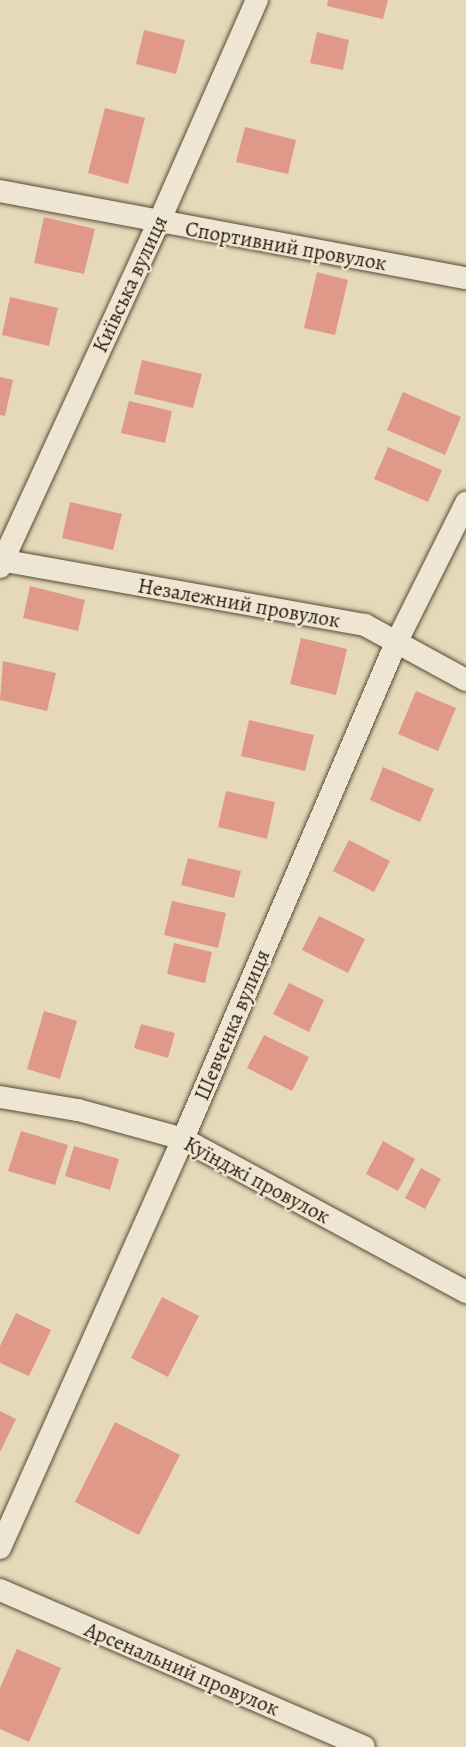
<!DOCTYPE html>
<html>
<head>
<meta charset="utf-8">
<style>
  body { margin:0 }
  #map { position:relative; width:466px; height:1747px; overflow:hidden; background:#e5d9b9; font-family:Alegreya,serif }
  div>[style] { position:absolute }
  .building>* { inset:0; background:#e09989 }
  .roads { filter:drop-shadow(0 0 2px #594936) drop-shadow(0 0 2px #594936) }
  .minor>* { height:22px; margin:-11px; padding:0 11px; transform-origin:11px; border-radius:11px; background:#eee6d2 }
  span { translate:-50% -50%; white-space:nowrap; text-align:center; line-height:1.15; -webkit-text-stroke:4.5px #eee6d2; paint-order:stroke }
  .street-label { font-size:21px; color:#2a190b }
</style>
</head>
<body>
<div id="map">
  <div class="building">
    <i style="clip-path:polygon(328px 0,388px 0,383px 19px,327px 6px)"></i>
    <i style="clip-path:polygon(144px 30px,185px 40px,176px 74px,136px 64px)"></i>
    <i style="clip-path:polygon(317px 32px,349px 40px,343px 70px,310px 63px)"></i>
    <i style="clip-path:polygon(105px 108px,145px 118px,128px 184px,88px 173px)"></i>
    <i style="clip-path:polygon(245px 127px,296px 140px,288px 174px,236px 162px)"></i>
    <i style="clip-path:polygon(44px 217px,95px 229px,84px 274px,34px 263px)"></i>
    <i style="clip-path:polygon(317px 272px,348px 280px,335px 335px,304px 328px)"></i>
    <i style="clip-path:polygon(10px 297px,58px 308px,49px 346px,2px 335px)"></i>
    <i style="clip-path:polygon(142px 360px,202px 374px,193px 408px,134px 394px)"></i>
    <i style="clip-path:polygon(0 377px,13px 380px,5px 416px,0 415px)"></i>
    <i style="clip-path:polygon(403px 392px,461px 417px,445px 455px,387px 430px)"></i>
    <i style="clip-path:polygon(129px 401px,172px 411px,165px 443px,121px 433px)"></i>
    <i style="clip-path:polygon(388px 447px,442px 470px,428px 502px,374px 479px)"></i>
    <i style="clip-path:polygon(70px 502px,122px 514px,113px 550px,62px 538px)"></i>
    <i style="clip-path:polygon(30px 586px,85px 600px,78px 631px,23px 618px)"></i>
    <i style="clip-path:polygon(301px 638px,347px 649px,336px 695px,290px 684px)"></i>
    <i style="clip-path:polygon(3px 661px,56px 673px,47px 711px,0 700px)"></i>
    <i style="clip-path:polygon(416px 691px,456px 708px,438px 751px,398px 734px)"></i>
    <i style="clip-path:polygon(249px 720px,314px 735px,305px 771px,241px 756px)"></i>
    <i style="clip-path:polygon(383px 767px,434px 789px,420px 822px,370px 800px)"></i>
    <i style="clip-path:polygon(226px 791px,275px 802px,267px 839px,218px 827px)"></i>
    <i style="clip-path:polygon(349px 840px,390px 861px,374px 892px,333px 871px)"></i>
    <i style="clip-path:polygon(188px 858px,241px 871px,234px 898px,181px 885px)"></i>
    <i style="clip-path:polygon(172px 901px,226px 913px,218px 948px,164px 935px)"></i>
    <i style="clip-path:polygon(319px 916px,365px 939px,348px 973px,302px 950px)"></i>
    <i style="clip-path:polygon(174px 943px,212px 952px,205px 983px,167px 974px)"></i>
    <i style="clip-path:polygon(289px 983px,324px 1000px,309px 1032px,273px 1014px)"></i>
    <i style="clip-path:polygon(44px 1011px,77px 1021px,60px 1079px,27px 1069px)"></i>
    <i style="clip-path:polygon(141px 1024px,175px 1033px,168px 1058px,134px 1048px)"></i>
    <i style="clip-path:polygon(264px 1035px,309px 1057px,292px 1091px,247px 1068px)"></i>
    <i style="clip-path:polygon(21px 1131px,68px 1145px,55px 1185px,8px 1171px)"></i>
    <i style="clip-path:polygon(383px 1141px,415px 1159px,398px 1191px,366px 1174px)"></i>
    <i style="clip-path:polygon(74px 1146px,119px 1159px,110px 1190px,65px 1176px)"></i>
    <i style="clip-path:polygon(421px 1168px,441px 1179px,425px 1209px,405px 1198px)"></i>
    <i style="clip-path:polygon(162px 1297px,199px 1316px,168px 1377px,131px 1358px)"></i>
    <i style="clip-path:polygon(16px 1313px,51px 1330px,29px 1376px,0 1363px,0 1346px)"></i>
    <i style="clip-path:polygon(0 1411px,16px 1419px,0 1452px)"></i>
    <i style="clip-path:polygon(115px 1422px,180px 1455px,139px 1535px,75px 1502px)"></i>
    <i style="clip-path:polygon(17px 1649px,61px 1668px,29px 1742px,0 1729px,0 1688px)"></i>
  </div>
  <div class="roads">
    <div class="minor">
      <i style="left:0;top:191px;width:474px;rotate:10.6deg"></i>
      <i style="left:0;top:560px;width:371px;rotate:10.1deg"></i>
      <i style="left:365px;top:625px;width:115px;rotate:28.6deg"></i>
      <i style="left:0;top:567px;width:380px;rotate:-65.3deg"></i>
      <i style="left:159px;top:222px;width:243px;rotate:-66.2deg"></i>
      <i style="left:0;top:1097px;width:79px;rotate:9.5deg"></i>
      <i style="left:78px;top:1110px;width:109px;rotate:15.4deg"></i>
      <i style="left:183px;top:1139px;width:322px;rotate:28.4deg"></i>
      <i style="left:0;top:1548px;width:448px;rotate:-65.9deg"></i>
      <i style="left:183px;top:1139px;width:540px;rotate:-66.76deg"></i>
      <i style="left:396px;top:643px;width:157px;rotate:-63.4deg"></i>
      <i style="left:0;top:1590px;width:396px;rotate:23.3deg"></i>
    </div>
  </div>
  <div class="street-label">
    <span style="left:286px;top:246px;rotate:10deg">Спортивний провулок</span>
    <span style="left:130px;top:284px;rotate:-65deg">Київська вулиця</span>
    <span style="left:239px;top:603px;rotate:10deg">Незалежний провулок</span>
    <span style="left:232px;top:1025px;rotate:-67deg">Шевченка вулиця</span>
    <span style="left:257px;top:1180px;rotate:28deg">Куїнджі провулок</span>
    <span style="left:182px;top:1669px;rotate:23deg">Арсенальний провулок</span>
  </div>
</div>
</body>
</html>
